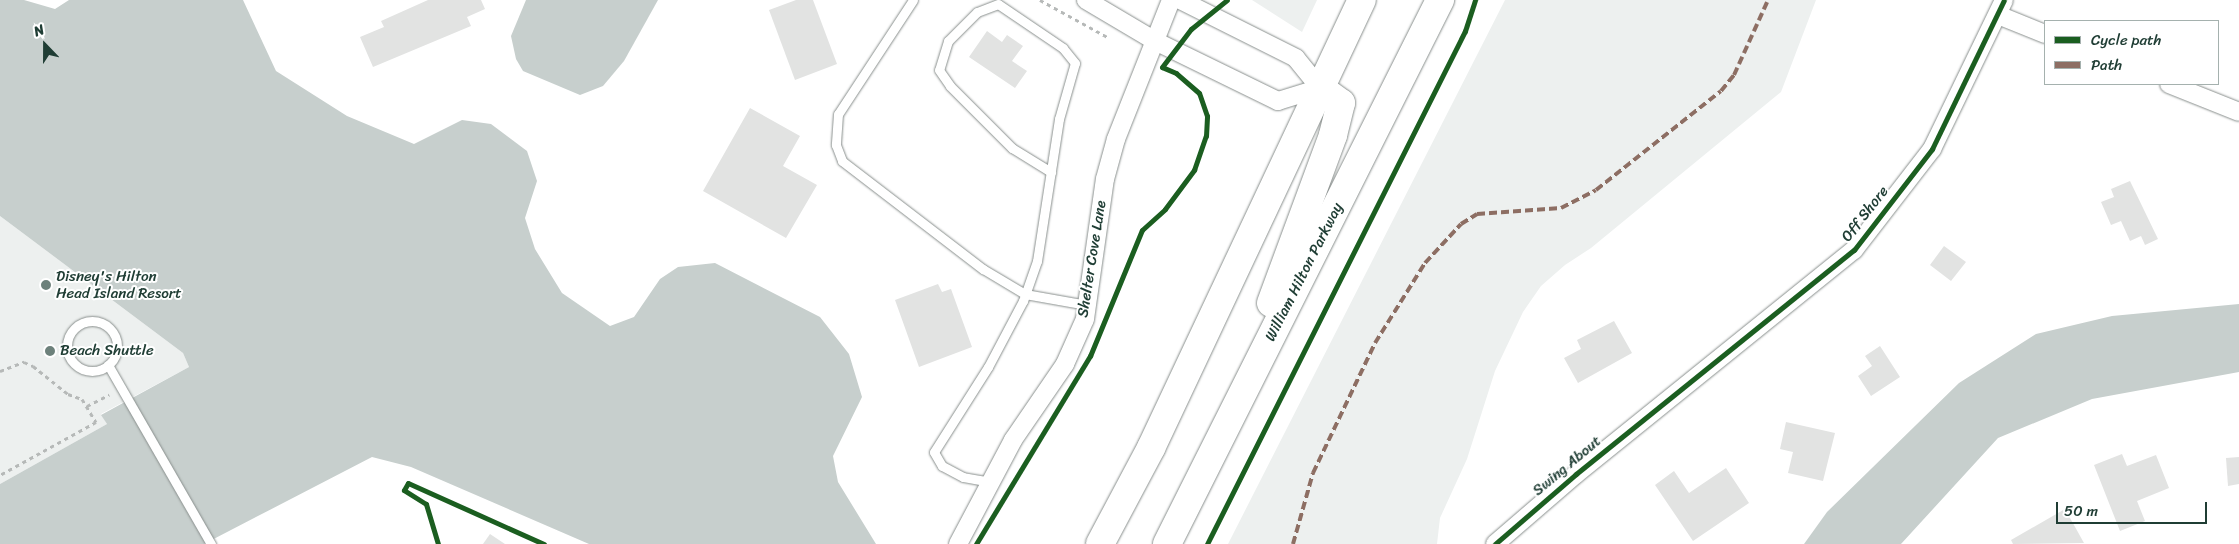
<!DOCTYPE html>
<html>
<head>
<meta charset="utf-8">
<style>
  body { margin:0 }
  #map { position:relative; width:2239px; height:544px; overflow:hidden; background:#fff; font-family:Sriracha,sans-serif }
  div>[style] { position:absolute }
  .built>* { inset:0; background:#edf0ef }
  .water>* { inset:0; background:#c7cfcd }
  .building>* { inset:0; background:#e2e3e2 }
  .path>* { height:3px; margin-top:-1.5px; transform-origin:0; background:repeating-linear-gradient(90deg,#b6b9b8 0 4px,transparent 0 8px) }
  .roads { filter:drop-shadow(0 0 1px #898f8d) drop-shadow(0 0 1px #898f8d) }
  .lane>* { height:9px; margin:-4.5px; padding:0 4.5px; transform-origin:4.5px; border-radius:4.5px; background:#fff }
  .lane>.ring { margin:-4.5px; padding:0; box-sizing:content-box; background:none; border:9px solid #fff; border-radius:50% }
  .street>* { height:18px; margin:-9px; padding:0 9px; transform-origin:9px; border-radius:9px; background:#fff }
  .highway>* { height:28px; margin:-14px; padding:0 14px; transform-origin:14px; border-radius:14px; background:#fff }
  .quiet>* { height:4px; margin-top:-2px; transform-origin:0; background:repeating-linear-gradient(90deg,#8d6e63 0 8px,transparent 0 12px) }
  .cycleway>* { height:5px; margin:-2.5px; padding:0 2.5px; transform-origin:2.5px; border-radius:2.5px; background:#1b5e20 }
  .dots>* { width:14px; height:14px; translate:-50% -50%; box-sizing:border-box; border:2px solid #fff; border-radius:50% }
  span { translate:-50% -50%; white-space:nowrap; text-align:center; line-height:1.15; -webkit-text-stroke:4px #fff; paint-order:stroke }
  .street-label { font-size:15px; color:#1f3d34 }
  .poi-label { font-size:15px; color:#1f3d34 }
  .left { translate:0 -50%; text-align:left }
  .legend { position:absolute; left:2044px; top:20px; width:175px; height:65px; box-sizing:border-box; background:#fff; border:1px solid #a5b1ae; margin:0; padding:6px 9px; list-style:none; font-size:15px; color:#1f3d34 }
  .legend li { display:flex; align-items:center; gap:10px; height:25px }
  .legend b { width:25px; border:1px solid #a5b1ae }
  .north { position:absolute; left:20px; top:20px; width:50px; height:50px; -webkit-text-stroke:4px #fff; paint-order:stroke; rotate:338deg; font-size:14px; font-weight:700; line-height:20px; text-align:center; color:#1f3d34 }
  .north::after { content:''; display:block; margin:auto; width:18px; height:22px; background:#1f3d34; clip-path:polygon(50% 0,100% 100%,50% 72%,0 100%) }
  .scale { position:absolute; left:2056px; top:502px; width:151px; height:22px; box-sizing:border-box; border:2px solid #1f3d34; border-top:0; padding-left:6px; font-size:15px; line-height:18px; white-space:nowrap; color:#1f3d34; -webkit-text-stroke:4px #fff; paint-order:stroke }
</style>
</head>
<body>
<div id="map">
  <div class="built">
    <i style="clip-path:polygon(1252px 0,1317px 0,1302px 32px)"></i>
    <i style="clip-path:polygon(1505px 0,1816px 0,1781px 92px,1591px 248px,1565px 265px,1541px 286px,1523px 312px,1495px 371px,1467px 459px,1440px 518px,1437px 544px,1228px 544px)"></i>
    <i style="clip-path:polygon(0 216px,183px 353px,189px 367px,101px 414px,107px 424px,0 484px)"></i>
  </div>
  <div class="water">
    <i style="clip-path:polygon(0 0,24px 0,55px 9px,69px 0,243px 0,276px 71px,347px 116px,414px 144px,462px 120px,491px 124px,527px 151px,537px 181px,525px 218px,535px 249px,562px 293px,610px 326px,634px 317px,660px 279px,678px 267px,715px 263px,820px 317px,849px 354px,862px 397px,833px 456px,838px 482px,876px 544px,589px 544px,411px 467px,372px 457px,204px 544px,0 544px,0 484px,107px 424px,101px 415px,189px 367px,183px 353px,0 216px)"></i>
    <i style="clip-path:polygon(526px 0,658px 0,624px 61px,603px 86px,580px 95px,523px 71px,516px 59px,511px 36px)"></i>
    <i style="clip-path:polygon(2239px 304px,2239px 372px,2092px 399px,1998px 438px,1901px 544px,1804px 544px,1827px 512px,1959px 383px,2036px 334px,2112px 316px)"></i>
  </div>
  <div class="building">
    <i style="clip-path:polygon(428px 0,481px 0,485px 9px,467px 17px,471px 26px,373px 67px,360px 37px,384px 27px,381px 21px)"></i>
    <i style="clip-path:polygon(796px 0,813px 0,837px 64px,795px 80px,769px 10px)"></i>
    <i style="clip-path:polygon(987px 31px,1002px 42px,1007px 35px,1023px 46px,1012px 61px,1027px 71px,1015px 88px,969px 57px)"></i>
    <i style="clip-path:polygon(750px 108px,800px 136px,783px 166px,817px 185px,786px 238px,703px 191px)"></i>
    <i style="clip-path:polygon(2130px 181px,2158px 239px,2145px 245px,2141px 236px,2130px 241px,2121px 221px,2111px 225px,2101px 202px,2114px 197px,2111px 189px)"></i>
    <i style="clip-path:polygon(1944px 246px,1966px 262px,1951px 281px,1930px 265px)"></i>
    <i style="clip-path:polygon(938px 284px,942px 292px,951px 289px,972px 347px,919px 367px,895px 300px)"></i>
    <i style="clip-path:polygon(1614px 321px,1632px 353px,1578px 383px,1564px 358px,1581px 349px,1577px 340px)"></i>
    <i style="clip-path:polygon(1880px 346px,1900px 377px,1871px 396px,1858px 376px,1872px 366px,1865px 356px)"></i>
    <i style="clip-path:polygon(1786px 422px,1835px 433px,1823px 481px,1788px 473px,1793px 452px,1780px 449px)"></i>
    <i style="clip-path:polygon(2122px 454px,2127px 466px,2156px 455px,2169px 488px,2137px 501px,2145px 521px,2120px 531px,2094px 465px)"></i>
    <i style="clip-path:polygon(2239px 457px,2239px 484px,2228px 486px,2226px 458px)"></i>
    <i style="clip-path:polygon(1726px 468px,1749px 503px,1693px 541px,1655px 485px,1674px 471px,1689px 493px)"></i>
    <i style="clip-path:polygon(2065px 509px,2084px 543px,2013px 544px,2011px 540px)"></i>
    <i style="clip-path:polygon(490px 534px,505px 544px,483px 544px)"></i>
  </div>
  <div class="path">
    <i style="left:1040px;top:0;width:79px;rotate:28.8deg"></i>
    <i style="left:0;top:371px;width:26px;rotate:-21deg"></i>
    <i style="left:24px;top:362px;width:10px;rotate:24deg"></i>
    <i style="left:33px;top:366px;width:45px;rotate:38.7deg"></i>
    <i style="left:68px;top:394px;width:15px;rotate:20deg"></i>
    <i style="left:82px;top:399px;width:27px;rotate:59deg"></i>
    <i style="left:96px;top:422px;width:110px;rotate:151.1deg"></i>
    <i style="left:87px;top:406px;width:25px;rotate:-27deg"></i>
  </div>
  <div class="roads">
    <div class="lane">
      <i style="left:913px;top:0;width:136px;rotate:123.3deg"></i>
      <i style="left:838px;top:114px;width:31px;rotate:94deg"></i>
      <i style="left:836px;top:145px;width:17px;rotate:69deg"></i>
      <i style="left:842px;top:161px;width:178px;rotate:37.5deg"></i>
      <i style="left:983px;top:269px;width:49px;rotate:30.8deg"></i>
      <i style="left:1025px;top:294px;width:63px;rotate:10.1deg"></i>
      <i class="ring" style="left:67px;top:321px;width:41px;height:41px"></i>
      <i style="left:108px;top:365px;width:207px;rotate:60.1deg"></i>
      <i style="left:991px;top:482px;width:28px;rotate:-170deg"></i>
      <i style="left:963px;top:477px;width:24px;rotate:-152deg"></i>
      <i style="left:942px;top:466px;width:16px;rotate:-120deg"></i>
      <i style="left:934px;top:452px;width:101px;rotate:-57.6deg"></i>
      <i style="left:988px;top:367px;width:75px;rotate:-62.1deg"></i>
      <i style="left:1023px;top:301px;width:42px;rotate:-70.7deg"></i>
      <i style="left:1037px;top:261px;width:144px;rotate:-81.2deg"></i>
      <i style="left:1059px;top:119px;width:58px;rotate:-74.1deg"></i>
      <i style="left:1075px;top:63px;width:19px;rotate:-129deg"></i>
      <i style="left:1063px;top:48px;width:78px;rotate:-145.9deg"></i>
      <i style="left:998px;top:4px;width:22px;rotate:159deg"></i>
      <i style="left:977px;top:12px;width:41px;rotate:135deg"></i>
      <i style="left:948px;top:41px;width:30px;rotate:107deg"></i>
      <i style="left:939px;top:70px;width:19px;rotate:55deg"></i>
      <i style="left:950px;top:86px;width:88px;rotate:45deg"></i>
      <i style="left:1012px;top:148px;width:46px;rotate:31.6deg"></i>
    </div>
    <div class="street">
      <i style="left:1086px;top:0;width:80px;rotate:30.7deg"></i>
      <i style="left:1155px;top:41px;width:137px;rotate:26deg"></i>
      <i style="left:1278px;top:101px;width:44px;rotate:-17.2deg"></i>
      <i style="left:1320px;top:88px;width:38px;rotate:-129deg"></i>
      <i style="left:1296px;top:58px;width:130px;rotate:-153.4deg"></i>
      <i style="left:1998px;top:15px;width:51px;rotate:22deg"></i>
      <i style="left:2169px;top:84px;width:75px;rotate:21.8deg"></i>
      <i style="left:958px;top:544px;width:118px;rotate:-62.1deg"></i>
      <i style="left:1013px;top:440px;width:92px;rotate:-55.6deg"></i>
      <i style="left:1065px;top:364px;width:49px;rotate:-66deg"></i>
      <i style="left:1085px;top:319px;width:141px;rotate:-81.9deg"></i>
      <i style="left:1105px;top:179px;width:41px;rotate:-74.6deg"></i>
      <i style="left:1116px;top:139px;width:149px;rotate:-68.4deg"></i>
      <i style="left:1495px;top:544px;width:107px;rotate:-40.8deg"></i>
      <i style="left:1576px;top:474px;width:357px;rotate:-38.9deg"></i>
      <i style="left:1854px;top:250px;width:128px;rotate:-52.3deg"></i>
      <i style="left:1932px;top:149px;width:165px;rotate:-64.2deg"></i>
    </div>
    <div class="highway">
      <i style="left:1271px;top:303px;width:179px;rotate:-69.7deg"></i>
      <i style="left:1333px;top:135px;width:33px;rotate:-76deg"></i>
      <i style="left:1341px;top:103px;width:26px;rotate:-144deg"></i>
      <i style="left:1100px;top:544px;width:109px;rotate:-62deg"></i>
      <i style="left:1151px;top:448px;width:495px;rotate:-64.8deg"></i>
      <i style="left:1167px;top:544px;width:609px;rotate:-63.35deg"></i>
    </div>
  </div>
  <div class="quiet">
    <i style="left:1293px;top:544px;width:74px;rotate:-74.3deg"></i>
    <i style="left:1313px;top:473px;width:144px;rotate:-64.5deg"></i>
    <i style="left:1375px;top:343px;width:94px;rotate:-58deg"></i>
    <i style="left:1425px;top:263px;width:53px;rotate:-47.3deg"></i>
    <i style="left:1461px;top:224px;width:19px;rotate:-32deg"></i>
    <i style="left:1477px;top:214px;width:84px;rotate:-4.1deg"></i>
    <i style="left:1561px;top:208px;width:39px;rotate:-27deg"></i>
    <i style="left:1596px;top:190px;width:159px;rotate:-38.4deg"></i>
    <i style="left:1721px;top:91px;width:21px;rotate:-51deg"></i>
    <i style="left:1734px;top:75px;width:82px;rotate:-65.6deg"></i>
  </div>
  <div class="cycleway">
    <i style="left:438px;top:544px;width:42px;rotate:-106.7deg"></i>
    <i style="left:426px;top:504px;width:26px;rotate:-148deg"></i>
    <i style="left:404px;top:490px;width:8px;rotate:-60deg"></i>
    <i style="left:408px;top:483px;width:149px;rotate:24.2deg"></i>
    <i style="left:976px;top:544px;width:220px;rotate:-58.8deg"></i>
    <i style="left:1090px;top:356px;width:136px;rotate:-67.6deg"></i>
    <i style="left:1142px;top:230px;width:31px;rotate:-42deg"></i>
    <i style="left:1165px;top:209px;width:49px;rotate:-53.4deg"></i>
    <i style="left:1194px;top:170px;width:36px;rotate:-71deg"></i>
    <i style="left:1206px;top:136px;width:20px;rotate:-87deg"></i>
    <i style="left:1207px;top:116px;width:24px;rotate:-109deg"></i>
    <i style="left:1199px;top:93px;width:30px;rotate:-139deg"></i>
    <i style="left:1176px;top:73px;width:15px;rotate:-157deg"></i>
    <i style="left:1162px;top:67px;width:48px;rotate:-52.7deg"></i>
    <i style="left:1191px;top:29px;width:46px;rotate:-38.9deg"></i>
    <i style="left:1207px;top:544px;width:574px;rotate:-63.3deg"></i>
    <i style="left:1465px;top:31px;width:33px;rotate:-72deg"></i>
    <i style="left:1495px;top:544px;width:107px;rotate:-40.8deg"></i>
    <i style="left:1576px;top:474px;width:357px;rotate:-38.9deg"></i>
    <i style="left:1854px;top:250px;width:128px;rotate:-52.3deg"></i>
    <i style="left:1932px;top:149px;width:165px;rotate:-64.2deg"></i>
  </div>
  <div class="dots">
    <i style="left:46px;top:285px;background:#6d817b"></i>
    <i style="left:50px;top:351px;background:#6d817b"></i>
  </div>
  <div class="street-label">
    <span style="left:1865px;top:214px;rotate:-52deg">Off Shore</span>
    <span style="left:1092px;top:259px;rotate:-81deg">Shelter Cove Lane</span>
    <span style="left:1304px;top:272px;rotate:-63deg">William Hilton Parkway</span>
    <span style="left:1567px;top:466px;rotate:-40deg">Swing About</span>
  </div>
  <div class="poi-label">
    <span class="left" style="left:56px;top:285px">Disney's Hilton<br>Head Island Resort</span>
    <span class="left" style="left:60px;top:351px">Beach Shuttle</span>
  </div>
  <ul class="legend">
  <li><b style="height:6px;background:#1b5e20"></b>Cycle path</li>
  <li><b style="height:6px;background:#8d6e63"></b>Path</li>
  </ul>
  <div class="north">N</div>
  <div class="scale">50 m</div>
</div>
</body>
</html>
